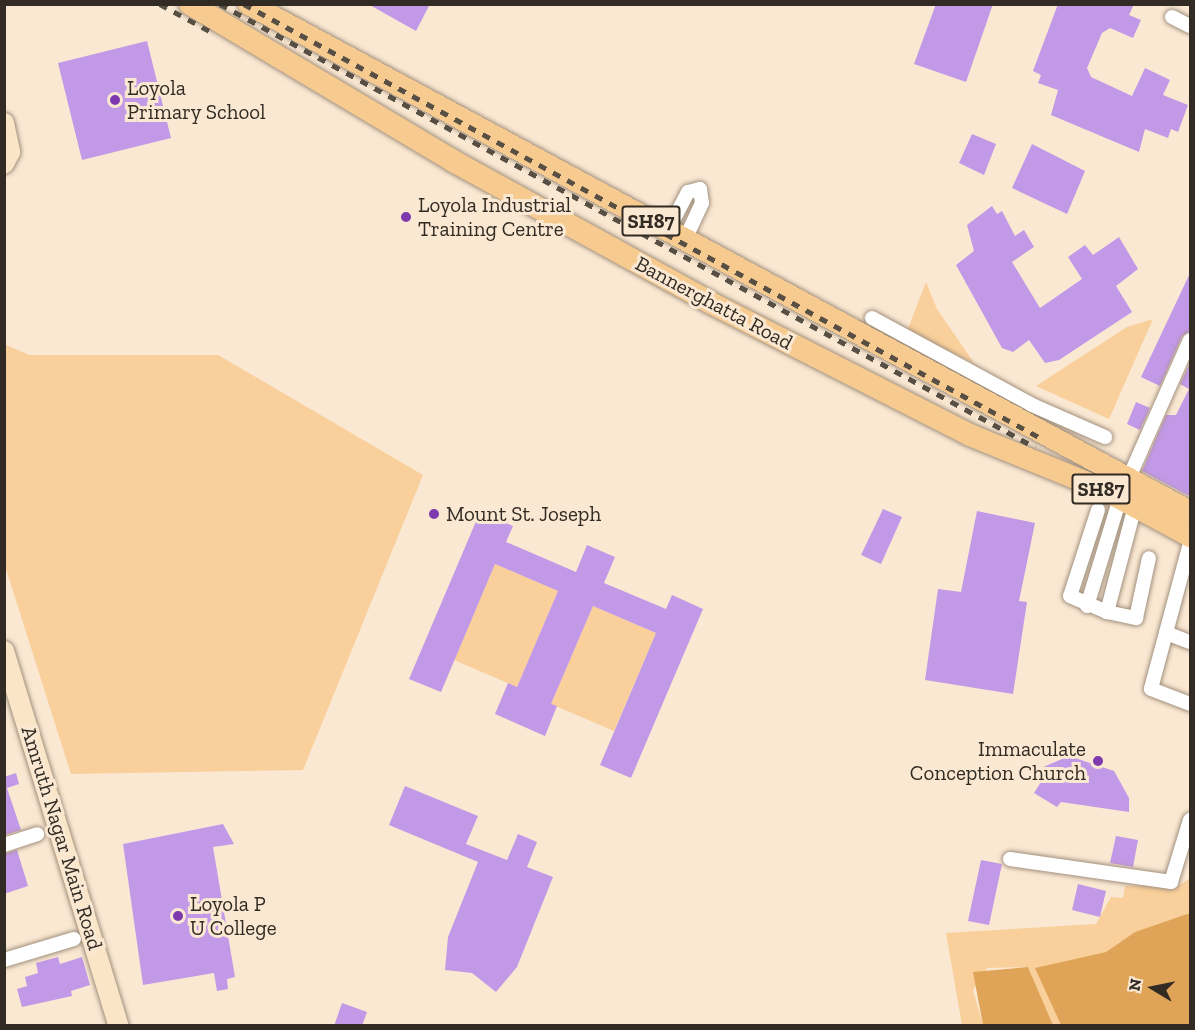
<!DOCTYPE html>
<html>
<head>
<meta charset="utf-8">
<style>
  body { margin:0 }
  #map { position:relative; width:1195px; height:1030px; overflow:hidden; background:#fae8d3; font-family:"Zilla Slab",serif }
  div>[style] { position:absolute }
  .green>* { inset:0; background:#f9cf9b }
  .water>* { inset:0; background:#dfa457 }
  .building>* { inset:0; background:#c299e7 }
  .roads { filter:drop-shadow(0 0 2px #a1907d) drop-shadow(0 0 2px #a1907d) }
  .minor>* { height:14px; margin:-7px; padding:0 7px; transform-origin:7px; border-radius:7px; background:#fff }
  .secondary>* { height:20px; margin:-10px; padding:0 10px; transform-origin:10px; border-radius:10px; background:#fbe5c7 }
  .primary>* { height:22px; margin:-11px; padding:0 11px; transform-origin:11px; border-radius:11px; background:#f7cb8f }
  .rail>* { height:4.5px; margin-top:-2.25px; transform-origin:0; background:repeating-linear-gradient(90deg,#574e44 0 8px,transparent 0 16px) }
  .dots>* { width:16px; height:16px; translate:-50% -50%; box-sizing:border-box; border:3px solid #fae8d3; border-radius:50% }
  span { translate:-50% -50%; white-space:nowrap; text-align:center; line-height:1.15; -webkit-text-stroke:6px #fae8d3; paint-order:stroke }
  .shield-label span { padding:2px 4px; background:#fae8d3; border:2px solid; border-radius:4px; -webkit-text-stroke-width:0 }
  .shield-label { font-size:20px; color:#322b23; font-weight:700 }
  .poi-label { font-size:21px; color:#322b23 }
  .left { translate:0 -50%; text-align:left }
  .right { translate:-100% -50%; text-align:right }
  .street-label { font-size:21px; color:#322b23 }
  .frame { position:absolute; inset:0; border:6px solid #322b23; pointer-events:none }
  .north { position:absolute; left:1123px; top:958px; width:60px; height:60px; -webkit-text-stroke:4px #fae8d3; paint-order:stroke; rotate:280deg; font-size:16px; font-weight:700; line-height:24px; text-align:center; color:#322b23 }
  .north::after { content:''; display:block; margin:auto; width:21px; height:27px; background:#322b23; clip-path:polygon(50% 0,100% 100%,50% 72%,0 100%) }
</style>
</head>
<body>
<div id="map">
  <div class="green">
    <i style="clip-path:polygon(926px 282px,937px 309px,974px 363px,907px 331px)"></i>
    <i style="clip-path:polygon(1153px 319px,1109px 419px,1036px 386px,1127px 327px)"></i>
    <i style="clip-path:polygon(4px 344px,29px 355px,218px 355px,423px 475px,303px 770px,71px 774px,5px 566px)"></i>
    <i style="clip-path:polygon(495px 564px,558px 591px,517px 687px,454px 660px)"></i>
    <i style="clip-path:polygon(593px 606px,656px 633px,614px 731px,551px 704px)"></i>
    <i style="clip-path:polygon(1190px 878px,1190px 913px,1135px 932px,1106px 952px,1036px 968px,1061px 1025px,1053px 1025px,1028px 967px,987px 968px,973px 990px,983px 1025px,962px 1025px,946px 933px,1096px 924px,1111px 897px,1123px 898px,1125px 886px,1180px 885px)"></i>
  </div>
  <div class="water">
    <i style="clip-path:polygon(1190px 913px,1190px 1025px,1061px 1025px,1035px 968px,1106px 952px,1135px 932px)"></i>
    <i style="clip-path:polygon(1028px 967px,1053px 1025px,983px 1025px,973px 972px)"></i>
  </div>
  <div class="building">
    <i style="clip-path:polygon(368px 4px,430px 4px,416px 31px)"></i>
    <i style="clip-path:polygon(936px 4px,993px 4px,966px 82px,914px 64px)"></i>
    <i style="clip-path:polygon(1058px 4px,1134px 4px,1129px 15px,1141px 20px,1133px 38px,1110px 28px,1102px 33px,1087px 68px,1091px 77px,1132px 96px,1145px 68px,1170px 80px,1163px 95px,1188px 105px,1178px 132px,1171px 129px,1168px 138px,1145px 129px,1139px 152px,1051px 115px,1058px 90px,1038px 83px,1041px 75px,1033px 71px)"></i>
    <i style="clip-path:polygon(147px 41px,171px 138px,82px 160px,58px 63px)"></i>
    <i style="clip-path:polygon(972px 134px,996px 144px,984px 175px,959px 163px)"></i>
    <i style="clip-path:polygon(1032px 144px,1085px 171px,1067px 214px,1012px 188px)"></i>
    <i style="clip-path:polygon(992px 206px,997px 214px,1002px 211px,1015px 236px,1024px 230px,1034px 247px,1012px 262px,1040px 308px,1082px 279px,1068px 257px,1085px 245px,1093px 255px,1119px 237px,1138px 269px,1116px 286px,1132px 312px,1059px 360px,1045px 363px,1029px 340px,1013px 352px,1002px 348px,956px 265px,974px 251px,967px 225px)"></i>
    <i style="clip-path:polygon(1191px 271px,1191px 331px,1182px 336px,1160px 386px,1141px 377px)"></i>
    <i style="clip-path:polygon(1191px 361px,1191px 497px,1142px 471px,1166px 415px,1176px 415px,1189px 389px,1180px 384px)"></i>
    <i style="clip-path:polygon(1136px 402px,1150px 408px,1140px 430px,1127px 424px)"></i>
    <i style="clip-path:polygon(883px 509px,902px 517px,881px 564px,861px 555px)"></i>
    <i style="clip-path:polygon(977px 511px,1035px 523px,1019px 601px,1027px 602px,1013px 694px,925px 680px,938px 589px,961px 592px)"></i>
    <i style="clip-path:polygon(480px 512px,513px 526px,506px 542px,576px 572px,587px 545px,615px 557px,604px 583px,666px 609px,672px 595px,703px 609px,631px 778px,600px 765px,656px 633px,593px 606px,551px 704px,557px 706px,545px 736px,495px 714px,508px 683px,517px 687px,558px 591px,495px 564px,441px 692px,409px 679px)"></i>
    <i style="clip-path:polygon(1069px 756px,1114px 771px,1129px 798px,1129px 812px,1061px 802px,1057px 807px,1034px 793px,1046px 774px,1041px 768px)"></i>
    <i style="clip-path:polygon(16px 773px,19px 784px,7px 788px,21px 830px,4px 835px,4px 777px)"></i>
    <i style="clip-path:polygon(405px 786px,478px 816px,466px 844px,507px 860px,518px 834px,537px 842px,527px 867px,553px 877px,517px 967px,496px 992px,472px 973px,445px 970px,448px 937px,478px 862px,389px 825px)"></i>
    <i style="clip-path:polygon(223px 824px,234px 844px,213px 847px,235px 977px,227px 979px,228px 989px,217px 991px,214px 973px,143px 985px,123px 844px)"></i>
    <i style="clip-path:polygon(1116px 836px,1138px 840px,1133px 867px,1110px 863px)"></i>
    <i style="clip-path:polygon(17px 850px,28px 886px,4px 894px,4px 854px)"></i>
    <i style="clip-path:polygon(981px 860px,1002px 864px,989px 925px,968px 921px)"></i>
    <i style="clip-path:polygon(1078px 884px,1106px 891px,1100px 917px,1072px 910px)"></i>
    <i style="clip-path:polygon(58px 957px,60px 964px,82px 957px,90px 985px,71px 991px,72px 996px,22px 1007px,17px 989px,27px 986px,25px 977px,38px 973px,36px 963px)"></i>
    <i style="clip-path:polygon(342px 1003px,367px 1012px,362px 1026px,334px 1026px)"></i>
  </div>
  <div class="roads">
    <div class="minor">
      <i style="left:1172px;top:17px;width:20px;rotate:27deg"></i>
      <i style="left:668px;top:230px;width:43px;rotate:-62.2deg"></i>
      <i style="left:688px;top:192px;width:12px;rotate:-14deg"></i>
      <i style="left:700px;top:189px;width:14px;rotate:82deg"></i>
      <i style="left:702px;top:203px;width:40px;rotate:115deg"></i>
      <i style="left:872px;top:318px;width:182px;rotate:28.5deg"></i>
      <i style="left:1032px;top:405px;width:80px;rotate:23.7deg"></i>
      <i style="left:1127px;top:482px;width:155px;rotate:-66.1deg"></i>
      <i style="left:1135px;top:506px;width:110px;rotate:104.8deg"></i>
      <i style="left:1107px;top:612px;width:30px;rotate:12deg"></i>
      <i style="left:1136px;top:618px;width:61px;rotate:-77.8deg"></i>
      <i style="left:1098px;top:510px;width:90px;rotate:108deg"></i>
      <i style="left:1070px;top:596px;width:40px;rotate:23.4deg"></i>
      <i style="left:1190px;top:543px;width:151px;rotate:105deg"></i>
      <i style="left:1151px;top:689px;width:42px;rotate:21deg"></i>
      <i style="left:1087px;top:606px;width:113px;rotate:-73deg"></i>
      <i style="left:1166px;top:633px;width:26px;rotate:21deg"></i>
      <i style="left:4px;top:845px;width:35px;rotate:-18deg"></i>
      <i style="left:1010px;top:859px;width:163px;rotate:8.1deg"></i>
      <i style="left:1171px;top:882px;width:65px;rotate:-73deg"></i>
      <i style="left:4px;top:960px;width:73px;rotate:-16.7deg"></i>
    </div>
    <div class="secondary">
      <i style="left:4px;top:123px;width:30px;rotate:78deg"></i>
      <i style="left:10px;top:152px;width:13px;rotate:117deg"></i>
      <i style="left:4px;top:651px;width:392px;rotate:73deg"></i>
    </div>
    <div class="primary">
      <i style="left:190px;top:4px;width:306px;rotate:30.8deg"></i>
      <i style="left:453px;top:161px;width:292px;rotate:28.8deg"></i>
      <i style="left:709px;top:302px;width:293px;rotate:27deg"></i>
      <i style="left:970px;top:435px;width:146px;rotate:22.2deg"></i>
      <i style="left:1105px;top:490px;width:97px;rotate:28.4deg"></i>
      <i style="left:249px;top:4px;width:1069px;rotate:28.36deg"></i>
    </div>
  </div>
  <div class="rail">
    <i style="left:160px;top:4px;width:63px;rotate:28.6deg"></i>
    <i style="left:220px;top:4px;width:928px;rotate:28.53deg"></i>
    <i style="left:244px;top:4px;width:905px;rotate:28.58deg"></i>
  </div>
  <div class="dots">
    <i style="left:115px;top:100px;background:#7d39ad"></i>
    <i style="left:406px;top:217px;background:#7d39ad"></i>
    <i style="left:434px;top:514px;background:#7d39ad"></i>
    <i style="left:1098px;top:761px;background:#7d39ad"></i>
    <i style="left:178px;top:916px;background:#7d39ad"></i>
  </div>
  <div class="shield-label">
    <span style="left:651px;top:221px">SH87</span>
    <span style="left:1101px;top:489px">SH87</span>
  </div>
  <div class="poi-label">
    <span class="left" style="left:127px;top:100px">Loyola<br>Primary School</span>
    <span class="left" style="left:418px;top:217px">Loyola Industrial<br>Training Centre</span>
    <span class="left" style="left:446px;top:514px">Mount St. Joseph</span>
    <span class="right" style="left:1086px;top:761px">Immaculate<br>Conception Church</span>
    <span class="left" style="left:190px;top:916px">Loyola P<br>U College</span>
  </div>
  <div class="street-label">
    <span style="left:714px;top:303px;rotate:28deg">Bannerghatta Road</span>
    <span style="left:62px;top:838px;rotate:73deg">Amruth Nagar Main Road</span>
  </div>
  <div class="frame"></div>
  <div class="north">N</div>
</div>
</body>
</html>
